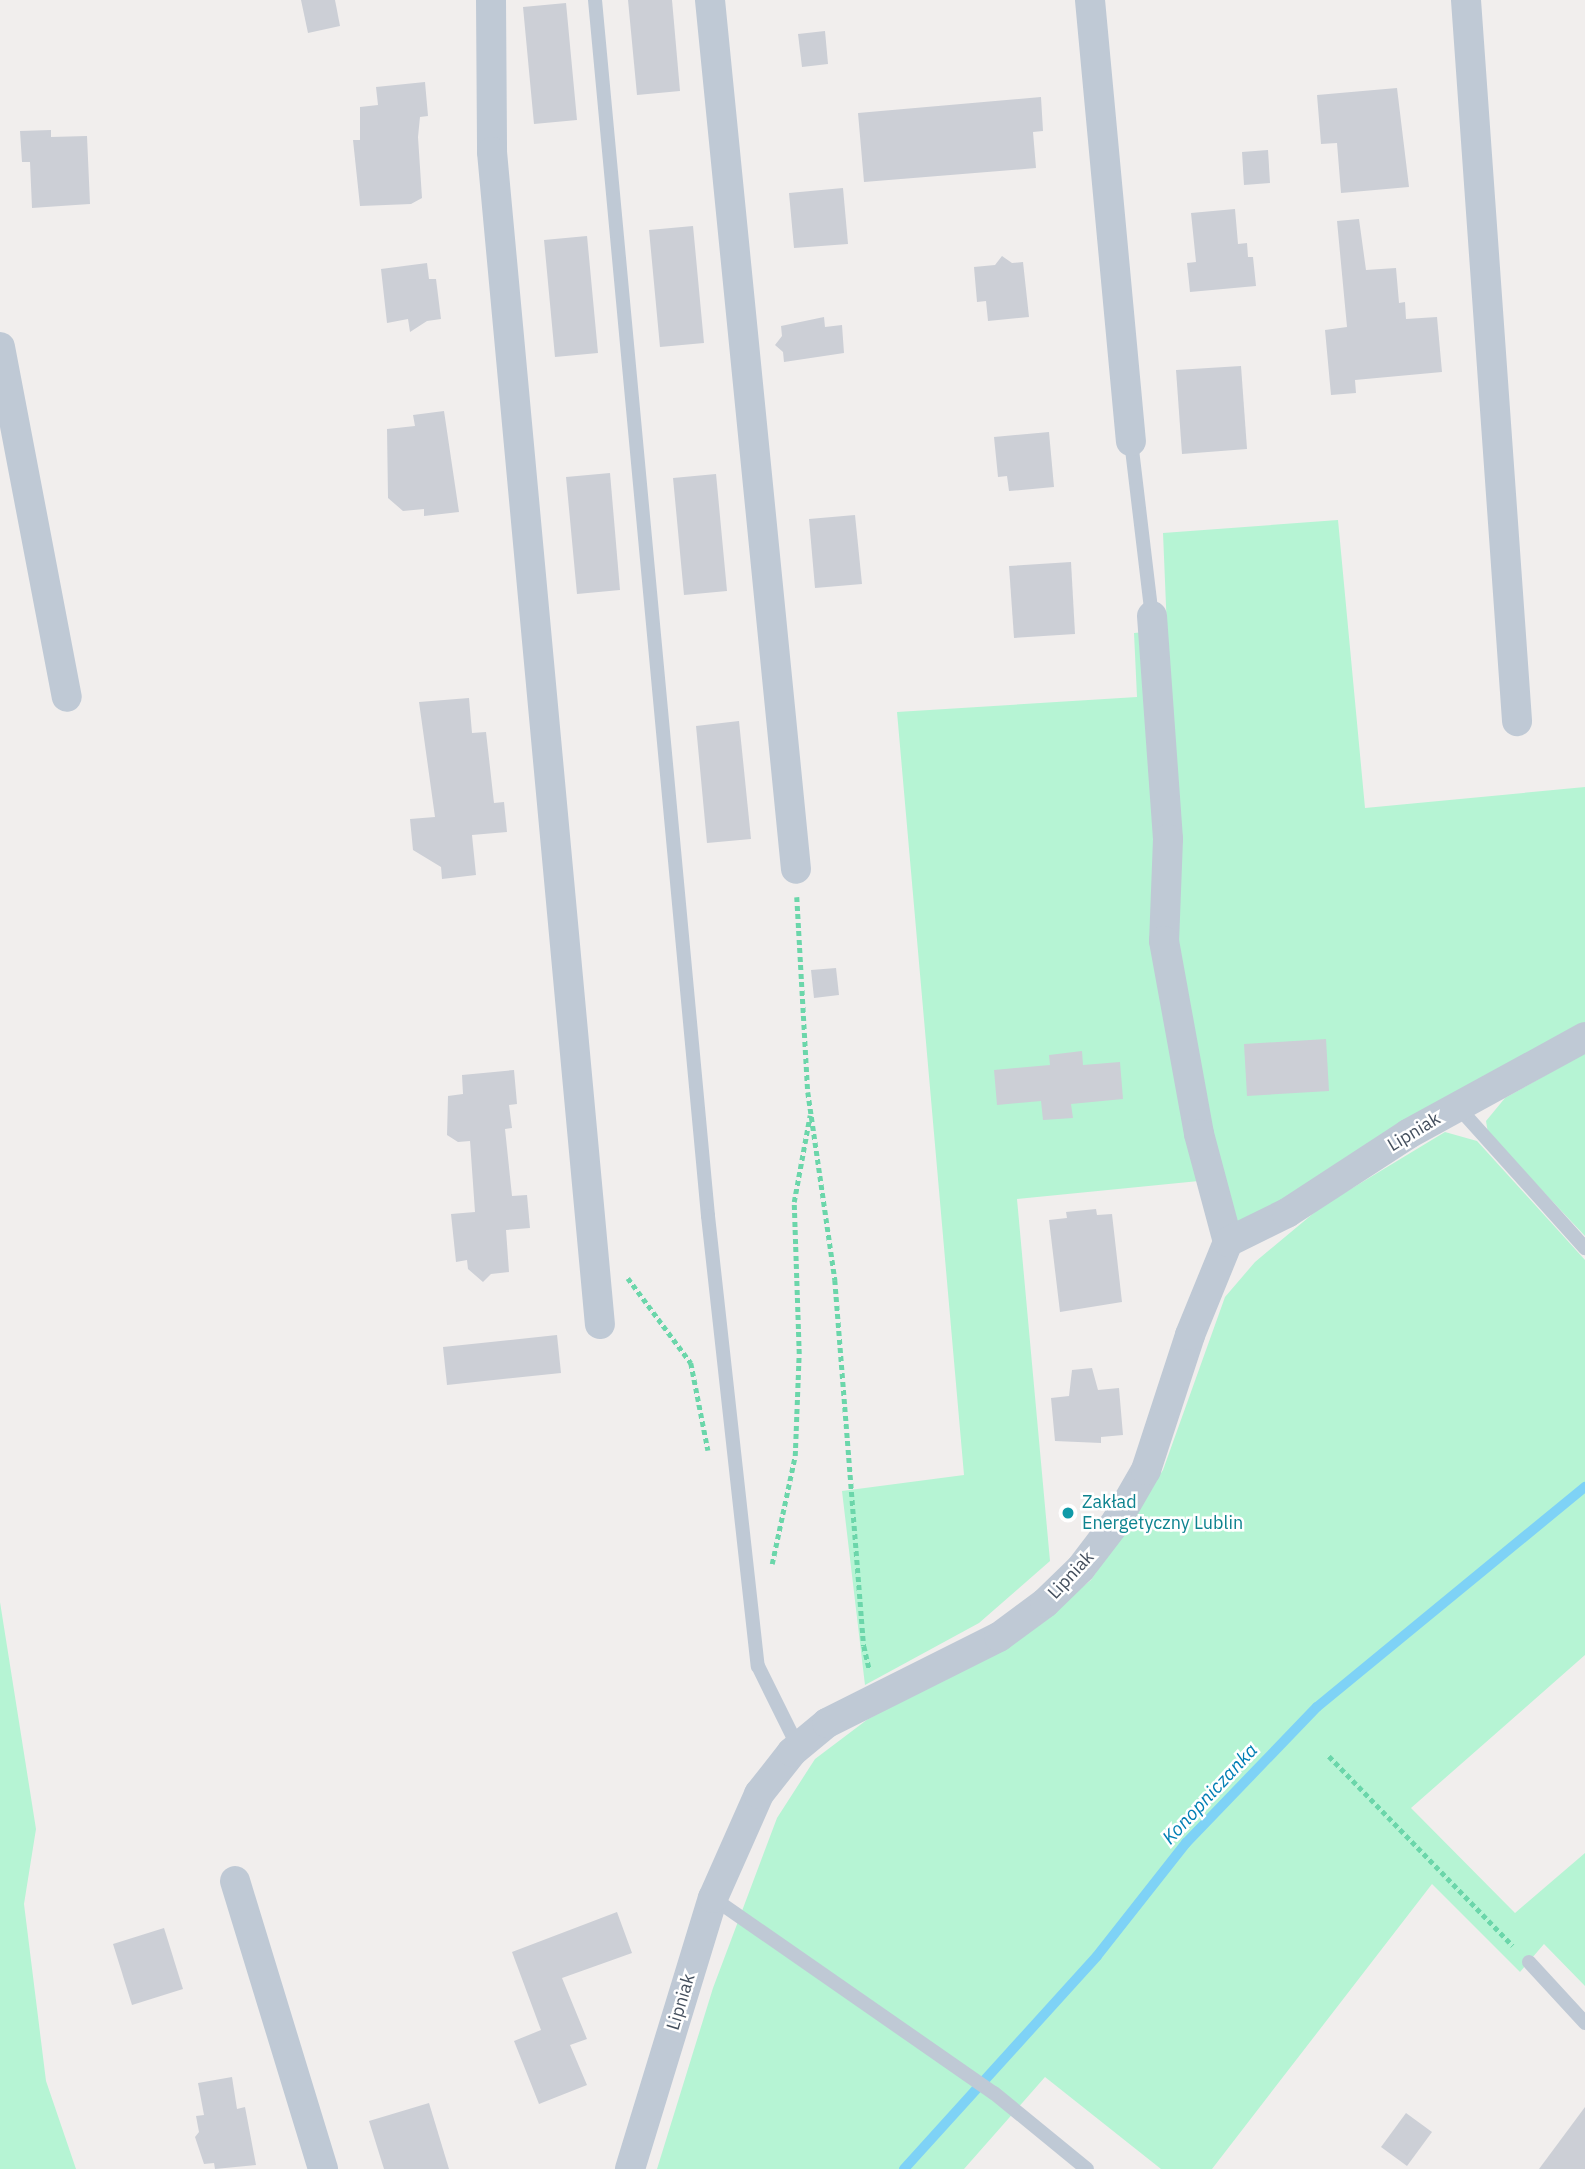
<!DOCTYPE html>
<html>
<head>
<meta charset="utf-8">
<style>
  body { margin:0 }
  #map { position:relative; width:1585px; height:2169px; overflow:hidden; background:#f1eeed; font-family:"IBM Plex Sans",sans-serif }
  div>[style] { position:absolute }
  .green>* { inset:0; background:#b6f4d4 }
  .stream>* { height:10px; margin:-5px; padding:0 5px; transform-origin:5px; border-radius:5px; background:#7ed2f6 }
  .building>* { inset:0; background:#cccfd6 }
  .path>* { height:4.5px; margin-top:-2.25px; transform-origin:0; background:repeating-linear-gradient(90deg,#6bd6aa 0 5px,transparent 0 8.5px) }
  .lane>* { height:14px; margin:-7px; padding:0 7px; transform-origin:7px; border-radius:7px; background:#bfc9d5 }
  .street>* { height:30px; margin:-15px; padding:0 15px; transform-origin:15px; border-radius:15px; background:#bfc9d5 }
  .dots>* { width:19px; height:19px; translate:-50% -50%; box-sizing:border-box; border:4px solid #fff; border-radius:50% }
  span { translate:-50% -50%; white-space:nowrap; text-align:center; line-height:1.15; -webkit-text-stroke:5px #fff; paint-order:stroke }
  .street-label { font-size:18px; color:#444f5d }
  .culture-label { font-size:18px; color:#0d838f }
  .left { translate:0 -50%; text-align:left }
  .water-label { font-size:19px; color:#007eb4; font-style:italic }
</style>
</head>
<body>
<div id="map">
  <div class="green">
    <i style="clip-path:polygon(1338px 520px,1365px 808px,1585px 787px,1585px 1029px,1228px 1242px,1209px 1180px,1017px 1199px,1050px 1561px,979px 1623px,865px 1685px,842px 1491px,964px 1475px,897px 712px,1137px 697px,1134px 633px,1167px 630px,1163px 533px)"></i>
    <i style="clip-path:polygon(1585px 1053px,1585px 1236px,1488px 1133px,1486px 1121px,1505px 1098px)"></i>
    <i style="clip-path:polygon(1445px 1132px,1477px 1141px,1585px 1260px,1585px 1655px,1411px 1808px,1515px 1913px,1585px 1853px,1585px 1986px,1544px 1944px,1520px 1972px,1432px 1884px,1212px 2169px,1161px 2169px,1045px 2077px,964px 2169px,657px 2169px,713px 1988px,777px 1818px,815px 1759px,868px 1719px,1009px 1646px,1091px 1580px,1163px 1470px,1225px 1297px,1255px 1262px,1321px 1207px)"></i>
    <i style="clip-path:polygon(0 1602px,36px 1829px,24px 1904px,46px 2081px,76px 2169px,0 2169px)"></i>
  </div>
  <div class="stream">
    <i style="left:904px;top:2169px;width:287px;rotate:-47.8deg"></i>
    <i style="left:1097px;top:1956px;width:144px;rotate:-51.8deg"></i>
    <i style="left:1186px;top:1843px;width:189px;rotate:-46.1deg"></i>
    <i style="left:1317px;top:1707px;width:347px;rotate:-39.4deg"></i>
  </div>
  <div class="building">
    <i style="clip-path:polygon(301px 0,335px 0,340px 26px,308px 33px)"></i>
    <i style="clip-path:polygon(628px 0,672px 0,680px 91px,637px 95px)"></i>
    <i style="clip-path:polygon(566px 3px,577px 120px,534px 124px,523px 7px)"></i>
    <i style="clip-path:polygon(825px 31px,828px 64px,802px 67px,798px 34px)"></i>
    <i style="clip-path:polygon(425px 82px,428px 116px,420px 117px,418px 137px,422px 198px,411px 204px,360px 206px,353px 140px,360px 140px,360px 107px,378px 105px,376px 87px)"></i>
    <i style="clip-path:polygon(1397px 88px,1409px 187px,1341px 193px,1337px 143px,1321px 144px,1317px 95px)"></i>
    <i style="clip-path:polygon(1041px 97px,1043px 131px,1033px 132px,1036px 168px,864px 182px,858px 113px)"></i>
    <i style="clip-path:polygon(51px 130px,51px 137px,87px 136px,90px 204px,32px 208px,30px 162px,22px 162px,20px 131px)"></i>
    <i style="clip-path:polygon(1268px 150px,1270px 183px,1244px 185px,1242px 152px)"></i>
    <i style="clip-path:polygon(843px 188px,848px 244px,794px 248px,789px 193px)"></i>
    <i style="clip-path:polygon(1235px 209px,1238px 244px,1247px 243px,1248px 257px,1253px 257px,1256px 286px,1190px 292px,1187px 263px,1196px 262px,1191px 213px)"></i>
    <i style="clip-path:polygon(1359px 219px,1366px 270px,1396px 268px,1399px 303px,1405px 302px,1406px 319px,1437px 317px,1442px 372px,1355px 380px,1356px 393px,1331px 395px,1325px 330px,1347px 327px,1337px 221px)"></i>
    <i style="clip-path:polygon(693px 226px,704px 343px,660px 347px,649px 230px)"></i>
    <i style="clip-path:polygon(587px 236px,598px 353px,555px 357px,544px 240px)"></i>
    <i style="clip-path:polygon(1002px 256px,1012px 263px,1023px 262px,1029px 317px,988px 321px,986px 301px,977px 302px,974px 267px,995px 265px)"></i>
    <i style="clip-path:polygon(427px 263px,429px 279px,436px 279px,441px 319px,427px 321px,410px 332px,408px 319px,387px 323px,381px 269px)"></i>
    <i style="clip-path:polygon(824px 317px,825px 327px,842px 325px,844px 353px,784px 362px,783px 352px,775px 345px,782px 336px,781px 326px)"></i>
    <i style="clip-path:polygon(1241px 366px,1247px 449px,1182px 454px,1176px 370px)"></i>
    <i style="clip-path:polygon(444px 411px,459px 512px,424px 516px,424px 509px,403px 511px,388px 498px,387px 429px,415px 426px,413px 415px)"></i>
    <i style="clip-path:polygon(1049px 432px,1054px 487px,1009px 491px,1007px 476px,998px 477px,994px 437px)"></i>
    <i style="clip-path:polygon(610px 473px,620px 590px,577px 594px,566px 477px)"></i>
    <i style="clip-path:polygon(716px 474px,727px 591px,684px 595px,673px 478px)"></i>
    <i style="clip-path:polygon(855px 515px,862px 584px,815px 588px,809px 519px)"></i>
    <i style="clip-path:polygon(1071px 562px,1075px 634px,1014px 638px,1009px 566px)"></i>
    <i style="clip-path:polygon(469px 698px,472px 733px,486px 732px,494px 803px,504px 802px,507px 832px,472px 835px,476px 875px,442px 879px,441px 867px,413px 850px,410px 819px,435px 817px,419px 702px)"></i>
    <i style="clip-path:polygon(739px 721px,751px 839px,707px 843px,696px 726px)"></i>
    <i style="clip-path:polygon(836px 968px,839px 995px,814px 998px,811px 970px)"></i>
    <i style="clip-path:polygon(1326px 1039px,1329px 1091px,1247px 1096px,1244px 1044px)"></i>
    <i style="clip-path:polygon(1082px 1051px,1083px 1065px,1120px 1062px,1123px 1099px,1071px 1104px,1073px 1118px,1043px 1120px,1041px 1101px,997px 1105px,994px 1070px,1050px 1065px,1049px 1055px)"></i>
    <i style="clip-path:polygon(514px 1070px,517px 1104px,509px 1105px,512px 1128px,505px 1129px,512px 1196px,527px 1195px,530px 1228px,506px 1230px,509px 1272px,491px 1274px,483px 1282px,468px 1269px,467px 1260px,456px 1262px,451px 1214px,475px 1212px,470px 1141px,458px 1142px,447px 1135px,448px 1096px,463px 1094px,462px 1075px)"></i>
    <i style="clip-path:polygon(1096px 1209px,1097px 1215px,1112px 1214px,1122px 1302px,1060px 1312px,1049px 1220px,1067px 1218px,1066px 1212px)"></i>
    <i style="clip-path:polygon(557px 1335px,561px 1373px,447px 1385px,443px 1347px)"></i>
    <i style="clip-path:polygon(1092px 1368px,1098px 1390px,1119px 1388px,1123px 1435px,1101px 1437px,1101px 1443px,1055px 1441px,1051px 1398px,1069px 1396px,1072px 1370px)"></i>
    <i style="clip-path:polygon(617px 1912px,632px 1953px,562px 1978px,587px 2039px,570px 2045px,587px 2085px,539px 2104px,514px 2041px,541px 2030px,512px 1952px)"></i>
    <i style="clip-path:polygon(164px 1928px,183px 1989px,132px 2005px,113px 1944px)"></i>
    <i style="clip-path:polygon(232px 2077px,237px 2109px,245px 2107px,256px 2165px,215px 2169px,214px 2163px,204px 2164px,195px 2137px,199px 2132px,196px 2116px,204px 2115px,198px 2083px)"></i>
    <i style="clip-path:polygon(429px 2103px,449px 2169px,384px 2169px,369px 2121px)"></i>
    <i style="clip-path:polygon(1585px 2107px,1585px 2169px,1539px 2169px)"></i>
    <i style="clip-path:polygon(1406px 2113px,1432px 2132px,1407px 2166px,1381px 2147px)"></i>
  </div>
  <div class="path">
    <i style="left:797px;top:897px;width:195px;rotate:86.8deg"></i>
    <i style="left:808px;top:1092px;width:190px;rotate:81.8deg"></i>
    <i style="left:835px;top:1280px;width:367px;rotate:85.5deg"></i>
    <i style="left:864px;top:1646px;width:23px;rotate:77deg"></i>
    <i style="left:628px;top:1278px;width:106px;rotate:53.5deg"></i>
    <i style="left:691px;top:1363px;width:89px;rotate:78.9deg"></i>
    <i style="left:772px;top:1564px;width:110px;rotate:-78deg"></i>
    <i style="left:795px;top:1456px;width:102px;rotate:-87.8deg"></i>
    <i style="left:799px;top:1354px;width:152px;rotate:-91.9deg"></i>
    <i style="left:794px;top:1202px;width:88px;rotate:-79.6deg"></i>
    <i style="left:1329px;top:1756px;width:264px;rotate:45.9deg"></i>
  </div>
  <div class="lane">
    <i style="left:595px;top:0;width:1221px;rotate:84.69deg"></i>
    <i style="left:708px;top:1216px;width:453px;rotate:83.7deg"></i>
    <i style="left:758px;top:1666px;width:90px;rotate:63.7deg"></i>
    <i style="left:1131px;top:441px;width:176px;rotate:83.2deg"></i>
    <i style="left:1458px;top:1107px;width:190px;rotate:48deg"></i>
    <i style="left:713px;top:1898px;width:342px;rotate:34.8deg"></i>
    <i style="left:994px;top:2093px;width:120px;rotate:39.3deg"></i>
    <i style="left:1529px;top:1962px;width:83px;rotate:47.4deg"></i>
  </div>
  <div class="street">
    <i style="left:491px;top:0;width:152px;rotate:89.6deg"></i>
    <i style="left:492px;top:152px;width:1177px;rotate:84.74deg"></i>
    <i style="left:710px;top:0;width:873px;rotate:84.35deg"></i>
    <i style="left:1090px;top:0;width:443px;rotate:84.7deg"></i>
    <i style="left:1466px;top:0;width:723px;rotate:85.95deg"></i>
    <i style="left:0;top:347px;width:356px;rotate:79.2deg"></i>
    <i style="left:1152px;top:616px;width:224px;rotate:85.9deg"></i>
    <i style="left:1168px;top:839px;width:102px;rotate:92.2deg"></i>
    <i style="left:1164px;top:941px;width:196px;rotate:79.7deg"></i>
    <i style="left:1199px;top:1134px;width:112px;rotate:75deg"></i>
    <i style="left:235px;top:1881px;width:301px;rotate:73deg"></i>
    <i style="left:630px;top:2169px;width:283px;rotate:-73deg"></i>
    <i style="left:713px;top:1898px;width:114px;rotate:-66.1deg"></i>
    <i style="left:759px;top:1794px;width:53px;rotate:-51.8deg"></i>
    <i style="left:792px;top:1752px;width:45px;rotate:-39.6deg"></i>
    <i style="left:827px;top:1723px;width:192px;rotate:-26.6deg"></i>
    <i style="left:999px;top:1637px;width:57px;rotate:-36.5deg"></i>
    <i style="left:1045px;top:1603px;width:50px;rotate:-44.2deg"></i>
    <i style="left:1081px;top:1568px;width:58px;rotate:-52.7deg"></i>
    <i style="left:1116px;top:1522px;width:60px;rotate:-60deg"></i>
    <i style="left:1146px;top:1470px;width:142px;rotate:-71.9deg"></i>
    <i style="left:1190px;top:1335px;width:100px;rotate:-67.8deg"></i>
    <i style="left:1228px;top:1242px;width:66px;rotate:-26.2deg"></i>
    <i style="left:1287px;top:1213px;width:145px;rotate:-33.1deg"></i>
    <i style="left:1408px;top:1134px;width:202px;rotate:-28.7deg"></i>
  </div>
  <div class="dots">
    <i style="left:1068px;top:1513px;background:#0f9aa8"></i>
  </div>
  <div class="street-label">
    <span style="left:1414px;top:1132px;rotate:-31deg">Lipniak</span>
    <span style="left:1071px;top:1575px;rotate:-47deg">Lipniak</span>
    <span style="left:681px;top:2002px;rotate:-73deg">Lipniak</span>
  </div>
  <div class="culture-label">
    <span class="left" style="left:1082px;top:1513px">Zakład<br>Energetyczny Lublin</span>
  </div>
  <div class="water-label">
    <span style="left:1210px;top:1794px;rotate:-47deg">Konopniczanka</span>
  </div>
</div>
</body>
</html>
